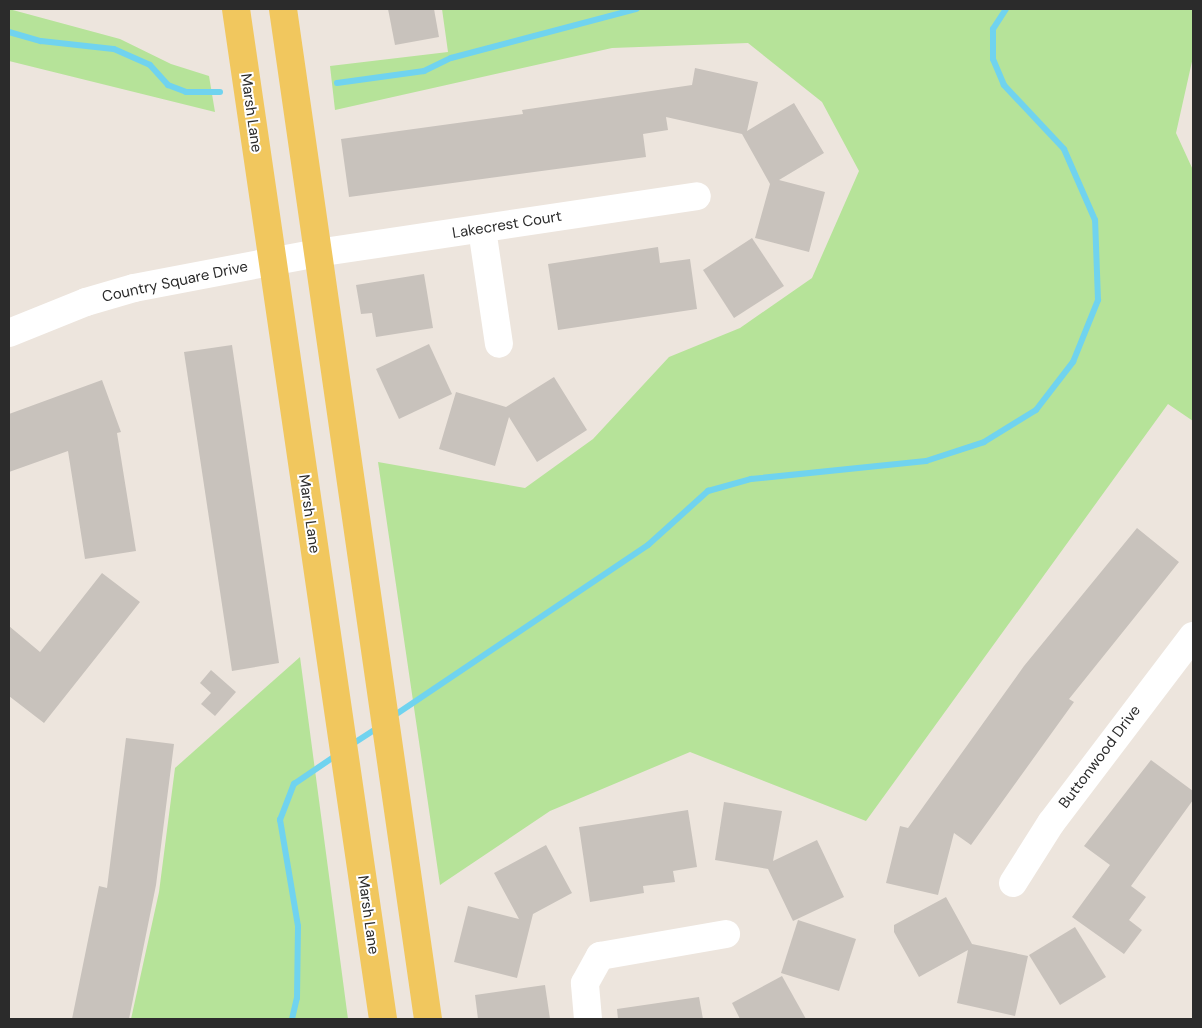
<!DOCTYPE html>
<html>
<head>
<meta charset="utf-8">
<style>
  body { margin:0 }
  #map { position:relative; width:1202px; height:1028px; overflow:hidden; background:#ede5dd; font-family:"DM Sans",sans-serif }
  div>[style] { position:absolute }
  .green>* { inset:0; background:#b6e399 }
  .stream>* { height:6px; margin:-3px; padding:0 3px; transform-origin:3px; border-radius:3px; background:#70d3ef }
  .building>* { inset:0; background:#c8c2bc }
  .minor>* { height:28px; margin:-14px; padding:0 14px; transform-origin:14px; border-radius:14px; background:#fff }
  .major>* { height:28px; margin:-14px; padding:0 14px; transform-origin:14px; border-radius:14px; background:#f1c75e }
  span { translate:-50% -50%; white-space:nowrap; text-align:center; line-height:1.15; -webkit-text-stroke:4px #fff; paint-order:stroke }
  .street-label { font-size:15px; color:#2b2b2b }
  .frame { position:absolute; inset:0; border:10px solid #2b2b2b; pointer-events:none }
</style>
</head>
<body>
<div id="map">
  <div class="green">
    <i style="clip-path:polygon(9px 9px,120px 39px,171px 64px,209px 76px,215px 112px,9px 61px)"></i>
    <i style="clip-path:polygon(442px 9px,1193px 9px,1193px 57px,1176px 133px,1193px 170px,1193px 421px,1168px 404px,866px 821px,690px 752px,550px 811px,440px 885px,378px 462px,525px 488px,593px 439px,669px 357px,740px 328px,812px 278px,859px 171px,822px 102px,748px 43px,612px 48px,335px 110px,330px 66px,448px 52px)"></i>
    <i style="clip-path:polygon(300px 657px,348px 1019px,131px 1019px,159px 892px,175px 768px)"></i>
  </div>
  <div class="stream">
    <i style="left:9px;top:32px;width:33px;rotate:16deg"></i>
    <i style="left:41px;top:41px;width:73px;rotate:6.3deg"></i>
    <i style="left:114px;top:49px;width:39px;rotate:24deg"></i>
    <i style="left:150px;top:65px;width:27px;rotate:48deg"></i>
    <i style="left:168px;top:85px;width:19px;rotate:21deg"></i>
    <i style="left:186px;top:92px;width:34px"></i>
    <i style="left:337px;top:83px;width:88px;rotate:-7.9deg"></i>
    <i style="left:424px;top:71px;width:30px;rotate:-26deg"></i>
    <i style="left:451px;top:58px;width:192px;rotate:-14.8deg"></i>
    <i style="left:392px;top:717px;width:308px;rotate:-33.9deg"></i>
    <i style="left:648px;top:545px;width:81px;rotate:-42deg"></i>
    <i style="left:708px;top:491px;width:45px;rotate:-15.6deg"></i>
    <i style="left:751px;top:479px;width:176px;rotate:-5.9deg"></i>
    <i style="left:926px;top:461px;width:61px;rotate:-18.1deg"></i>
    <i style="left:984px;top:442px;width:61px;rotate:-31.6deg"></i>
    <i style="left:1036px;top:410px;width:61px;rotate:-52.4deg"></i>
    <i style="left:1073px;top:362px;width:67px;rotate:-68deg"></i>
    <i style="left:1098px;top:300px;width:80px;rotate:-92.1deg"></i>
    <i style="left:1095px;top:220px;width:77px;rotate:-113.6deg"></i>
    <i style="left:1064px;top:149px;width:88px;rotate:-133.2deg"></i>
    <i style="left:1004px;top:85px;width:28px;rotate:-113deg"></i>
    <i style="left:993px;top:59px;width:30px;rotate:-90deg"></i>
    <i style="left:993px;top:29px;width:24px;rotate:-57deg"></i>
    <i style="left:351px;top:745px;width:35px;rotate:-33deg"></i>
    <i style="left:292px;top:1019px;width:22px;rotate:-77deg"></i>
    <i style="left:297px;top:998px;width:72px;rotate:-89.2deg"></i>
    <i style="left:298px;top:926px;width:108px;rotate:-99.6deg"></i>
    <i style="left:280px;top:820px;width:39px;rotate:-69deg"></i>
    <i style="left:294px;top:784px;width:53px;rotate:-34.3deg"></i>
  </div>
  <div class="building">
    <i style="clip-path:polygon(388px 9px,434px 9px,439px 37px,395px 45px)"></i>
    <i style="clip-path:polygon(695px 68px,758px 82px,747px 131px,794px 103px,824px 153px,779px 180px,825px 192px,809px 252px,755px 238px,770px 184px,742px 134px,666px 117px,668px 130px,643px 134px,646px 157px,349px 197px,341px 139px,523px 114px,522px 110px,692px 85px)"></i>
    <i style="clip-path:polygon(752px 238px,784px 286px,734px 318px,703px 270px)"></i>
    <i style="clip-path:polygon(658px 247px,660px 263px,690px 259px,697px 309px,558px 330px,548px 264px)"></i>
    <i style="clip-path:polygon(424px 274px,433px 328px,376px 337px,372px 313px,361px 314px,356px 285px)"></i>
    <i style="clip-path:polygon(429px 344px,452px 394px,399px 419px,376px 369px)"></i>
    <i style="clip-path:polygon(232px 345px,279px 663px,232px 671px,184px 352px)"></i>
    <i style="clip-path:polygon(554px 377px,587px 430px,537px 462px,509px 417px,495px 466px,439px 449px,456px 392px,506px 407px)"></i>
    <i style="clip-path:polygon(102px 380px,121px 432px,117px 433px,136px 551px,85px 559px,68px 451px,9px 472px,9px 414px)"></i>
    <i style="clip-path:polygon(1137px 528px,1179px 562px,1069px 699px,1074px 702px,971px 845px,954px 833px,938px 895px,886px 883px,900px 826px,908px 828px,1024px 666px)"></i>
    <i style="clip-path:polygon(102px 573px,140px 602px,44px 723px,9px 696px,9px 626px,40px 652px)"></i>
    <i style="clip-path:polygon(211px 670px,236px 692px,215px 716px,201px 704px,211px 693px,200px 683px)"></i>
    <i style="clip-path:polygon(126px 738px,174px 744px,156px 885px,129px 1019px,72px 1019px,99px 886px,107px 888px)"></i>
    <i style="clip-path:polygon(1151px 760px,1193px 791px,1193px 800px,1131px 886px,1146px 897px,1129px 920px,1142px 930px,1124px 954px,1072px 917px,1110px 865px,1084px 846px)"></i>
    <i style="clip-path:polygon(724px 802px,782px 811px,773px 861px,817px 840px,844px 897px,793px 921px,768px 869px,715px 860px)"></i>
    <i style="clip-path:polygon(688px 810px,697px 867px,673px 871px,675px 882px,643px 886px,644px 893px,590px 902px,579px 827px)"></i>
    <i style="clip-path:polygon(546px 845px,572px 893px,533px 914px,517px 978px,454px 962px,468px 906px,519px 919px,494px 873px)"></i>
    <i style="clip-path:polygon(946px 897px,972px 944px,1028px 956px,1015px 1016px,957px 1003px,968px 950px,919px 977px,894px 932px,894px 925px)"></i>
    <i style="clip-path:polygon(798px 920px,856px 939px,839px 991px,781px 973px)"></i>
    <i style="clip-path:polygon(1075px 927px,1106px 977px,1060px 1005px,1029px 955px)"></i>
    <i style="clip-path:polygon(782px 976px,806px 1019px,740px 1019px,732px 1003px)"></i>
    <i style="clip-path:polygon(545px 985px,550px 1019px,478px 1019px,475px 995px)"></i>
    <i style="clip-path:polygon(699px 997px,703px 1019px,618px 1019px,617px 1009px)"></i>
  </div>
  <div class="minor">
    <i style="left:482px;top:229px;width:116px;rotate:81.6deg"></i>
    <i style="left:9px;top:333px;width:83px;rotate:-21.9deg"></i>
    <i style="left:86px;top:302px;width:50px;rotate:-16.3deg"></i>
    <i style="left:134px;top:288px;width:186px;rotate:-10.8deg"></i>
    <i style="left:317px;top:253px;width:384px;rotate:-8.5deg"></i>
    <i style="left:1013px;top:883px;width:71px;rotate:-57.7deg"></i>
    <i style="left:1051px;top:823px;width:235px;rotate:-52.8deg"></i>
    <i style="left:588px;top:1019px;width:36px;rotate:-95deg"></i>
    <i style="left:585px;top:983px;width:31px;rotate:-61deg"></i>
    <i style="left:600px;top:956px;width:128px;rotate:-9.9deg"></i>
  </div>
  <div class="major">
    <i style="left:236px;top:9px;width:1021px;rotate:81.72deg"></i>
    <i style="left:283px;top:9px;width:1020px;rotate:81.83deg"></i>
  </div>
  <div class="street-label">
    <span style="left:251px;top:113px;rotate:82deg">Marsh Lane</span>
    <span style="left:507px;top:225px;rotate:-9deg">Lakecrest Court</span>
    <span style="left:175px;top:282px;rotate:-12deg">Country Square Drive</span>
    <span style="left:309px;top:514px;rotate:82deg">Marsh Lane</span>
    <span style="left:1100px;top:757px;rotate:-53deg">Buttonwood Drive</span>
    <span style="left:368px;top:915px;rotate:82deg">Marsh Lane</span>
  </div>
  <div class="frame"></div>
</div>
</body>
</html>
